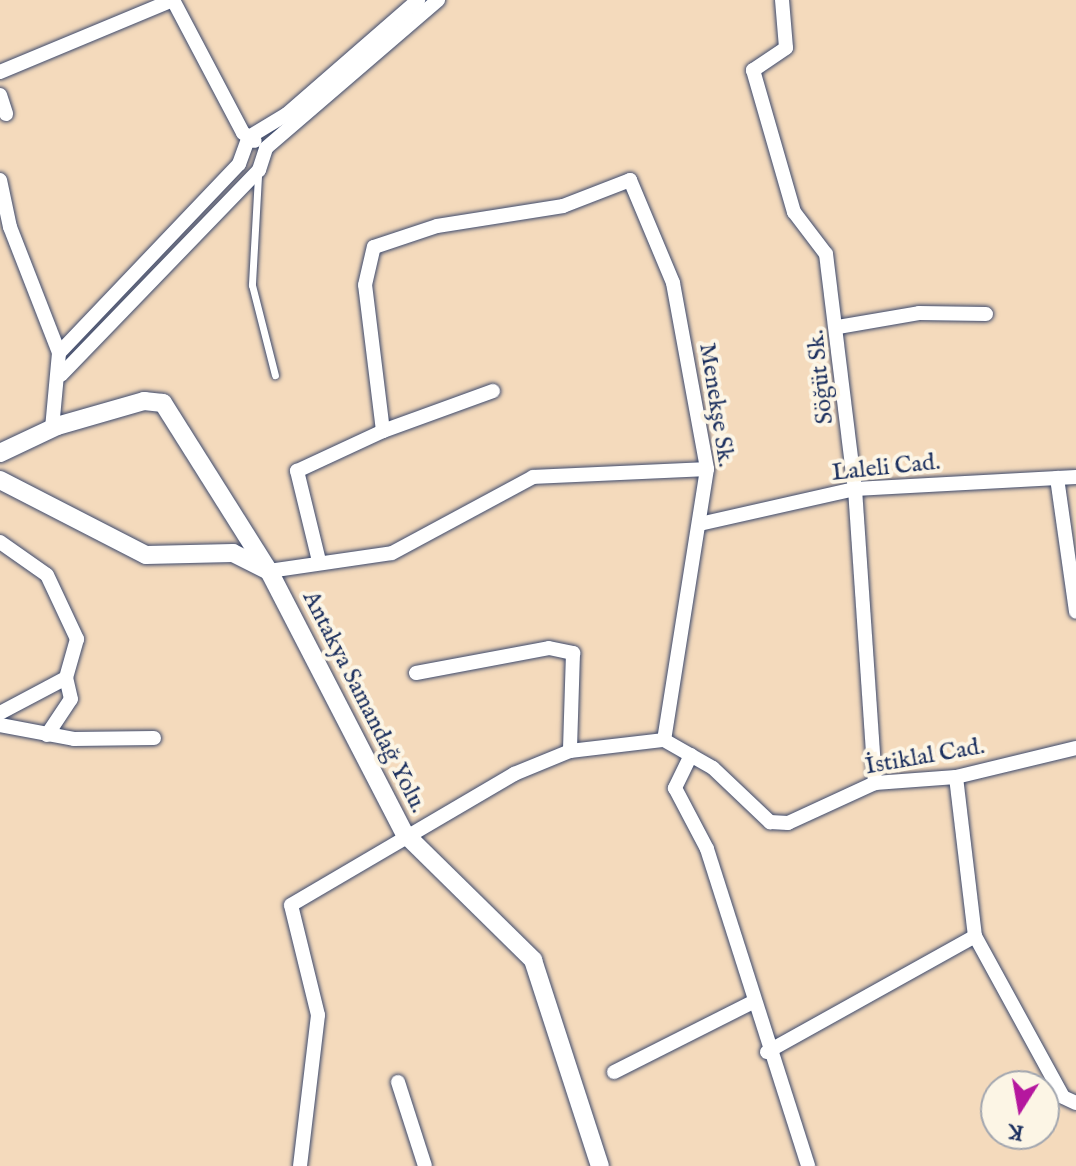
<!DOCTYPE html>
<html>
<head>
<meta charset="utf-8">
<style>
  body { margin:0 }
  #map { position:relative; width:1076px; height:1166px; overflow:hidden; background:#f4dabc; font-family:"IM FELL English",serif }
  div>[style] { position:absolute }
  .roads { filter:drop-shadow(0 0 2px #3c496c) drop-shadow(0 0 2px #3c496c) }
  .service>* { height:7px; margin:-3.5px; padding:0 3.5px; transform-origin:3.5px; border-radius:3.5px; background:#fff }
  .minor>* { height:14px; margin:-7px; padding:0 7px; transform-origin:7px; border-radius:7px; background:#fff }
  .tertiary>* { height:18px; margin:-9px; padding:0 9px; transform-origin:9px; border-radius:9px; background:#fff }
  span { translate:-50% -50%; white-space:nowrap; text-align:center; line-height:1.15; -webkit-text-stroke:8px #fcf5e5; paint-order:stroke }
  .street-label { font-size:24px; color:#1b2f5e }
  .north { position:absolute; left:980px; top:1070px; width:80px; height:80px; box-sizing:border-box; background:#fcf5e5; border:2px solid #a2a6af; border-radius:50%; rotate:191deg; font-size:22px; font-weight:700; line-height:32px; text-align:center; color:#1b2f5e }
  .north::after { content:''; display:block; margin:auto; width:28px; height:36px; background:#b5179e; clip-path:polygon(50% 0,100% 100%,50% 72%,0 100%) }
</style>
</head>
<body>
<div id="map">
  <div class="roads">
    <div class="service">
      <i style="left:258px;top:176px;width:109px;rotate:93.2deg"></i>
      <i style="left:252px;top:285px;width:93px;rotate:75.7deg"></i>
    </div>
    <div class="minor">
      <i style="left:173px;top:0;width:150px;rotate:62.2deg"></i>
      <i style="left:243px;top:133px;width:14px;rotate:34deg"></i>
      <i style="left:782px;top:0;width:48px;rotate:85.2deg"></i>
      <i style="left:786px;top:48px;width:40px;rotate:146deg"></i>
      <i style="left:753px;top:70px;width:148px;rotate:73.9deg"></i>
      <i style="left:794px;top:212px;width:53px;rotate:52.7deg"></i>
      <i style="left:826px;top:254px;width:237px;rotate:83deg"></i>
      <i style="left:855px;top:489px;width:295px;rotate:86.1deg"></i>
      <i style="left:0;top:72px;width:187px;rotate:-22.6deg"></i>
      <i style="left:0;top:95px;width:20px;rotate:72deg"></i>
      <i style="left:0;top:180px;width:48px;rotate:78deg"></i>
      <i style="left:10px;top:227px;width:135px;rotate:68.7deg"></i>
      <i style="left:59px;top:353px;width:75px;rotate:95.3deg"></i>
      <i style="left:838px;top:327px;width:82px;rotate:-9.8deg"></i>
      <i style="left:919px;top:313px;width:67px;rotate:0.9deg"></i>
      <i style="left:59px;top:353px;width:261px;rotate:-46.4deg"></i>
      <i style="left:239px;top:164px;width:29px;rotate:-70deg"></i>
      <i style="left:249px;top:137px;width:44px;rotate:-31.2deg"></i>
      <i style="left:287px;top:114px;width:174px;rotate:-41deg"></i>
      <i style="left:61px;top:375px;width:285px;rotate:-46deg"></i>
      <i style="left:259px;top:170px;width:23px;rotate:-72deg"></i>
      <i style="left:266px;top:148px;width:227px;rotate:-40.7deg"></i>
      <i style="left:383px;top:431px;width:117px;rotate:-20deg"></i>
      <i style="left:1057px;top:478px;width:135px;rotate:81.9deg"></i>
      <i style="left:704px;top:523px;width:155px;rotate:-12.7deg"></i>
      <i style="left:855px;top:489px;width:221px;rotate:-3.1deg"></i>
      <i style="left:0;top:542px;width:57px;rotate:35.1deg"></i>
      <i style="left:47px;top:575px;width:71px;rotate:64.9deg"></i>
      <i style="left:77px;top:639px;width:41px;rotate:105.8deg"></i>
      <i style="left:66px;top:678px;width:75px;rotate:152.1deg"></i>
      <i style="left:319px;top:561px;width:93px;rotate:-103.7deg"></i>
      <i style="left:297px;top:471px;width:95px;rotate:-24.9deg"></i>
      <i style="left:383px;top:431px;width:147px;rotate:-97deg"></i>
      <i style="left:365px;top:285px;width:39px;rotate:-77deg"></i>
      <i style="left:374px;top:247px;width:66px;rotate:-18.4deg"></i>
      <i style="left:437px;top:226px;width:128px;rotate:-9deg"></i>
      <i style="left:563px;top:206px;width:72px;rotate:-21.2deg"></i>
      <i style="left:630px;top:180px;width:112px;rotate:67.3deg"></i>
      <i style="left:673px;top:283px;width:189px;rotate:79.6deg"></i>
      <i style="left:707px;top:469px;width:274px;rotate:99deg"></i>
      <i style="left:269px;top:571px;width:124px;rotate:-8.3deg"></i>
      <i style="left:392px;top:553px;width:160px;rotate:-28.3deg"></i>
      <i style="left:533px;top:477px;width:174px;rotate:-2.6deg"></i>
      <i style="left:416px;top:673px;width:135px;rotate:-10.6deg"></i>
      <i style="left:549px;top:648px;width:25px;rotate:12deg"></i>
      <i style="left:573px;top:653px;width:98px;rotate:91.8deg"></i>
      <i style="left:0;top:725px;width:75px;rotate:10.7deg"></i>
      <i style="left:74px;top:739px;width:80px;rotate:-0.7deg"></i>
      <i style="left:47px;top:735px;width:43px;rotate:-56.3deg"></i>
      <i style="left:71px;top:699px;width:22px;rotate:-103deg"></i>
      <i style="left:691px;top:755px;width:37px;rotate:116deg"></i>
      <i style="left:675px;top:788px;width:69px;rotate:62.3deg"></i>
      <i style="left:707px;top:849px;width:333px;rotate:72.3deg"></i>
      <i style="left:956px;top:777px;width:160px;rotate:83.2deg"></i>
      <i style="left:975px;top:936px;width:183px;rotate:61.3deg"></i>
      <i style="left:1063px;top:1097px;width:14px;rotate:25deg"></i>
      <i style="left:767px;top:1052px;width:238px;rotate:-29.1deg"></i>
      <i style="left:614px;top:1072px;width:153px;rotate:-26.7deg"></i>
      <i style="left:398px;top:1082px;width:88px;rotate:72.2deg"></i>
      <i style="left:300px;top:1166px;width:152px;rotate:-83.2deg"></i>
      <i style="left:318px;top:1015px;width:113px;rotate:-103.8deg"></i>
      <i style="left:291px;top:905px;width:259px;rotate:-30.4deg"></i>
      <i style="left:514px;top:774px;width:61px;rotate:-22.3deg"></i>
      <i style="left:570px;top:751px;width:95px;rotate:-6.7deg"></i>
      <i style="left:664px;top:740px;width:56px;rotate:29.7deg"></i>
      <i style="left:713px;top:768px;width:79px;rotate:43.5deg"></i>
      <i style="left:770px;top:822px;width:18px;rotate:3deg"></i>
      <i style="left:788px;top:823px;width:96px;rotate:-24.7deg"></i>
      <i style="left:875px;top:783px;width:81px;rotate:-4.2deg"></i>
      <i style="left:956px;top:777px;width:123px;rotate:-13.6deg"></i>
    </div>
    <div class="tertiary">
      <i style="left:0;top:453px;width:63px;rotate:-25.3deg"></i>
      <i style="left:57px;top:426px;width:91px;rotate:-16deg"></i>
      <i style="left:144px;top:401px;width:19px;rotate:6deg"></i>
      <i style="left:163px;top:403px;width:199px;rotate:57.8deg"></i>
      <i style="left:269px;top:571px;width:296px;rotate:62.7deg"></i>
      <i style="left:405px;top:834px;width:180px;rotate:44.5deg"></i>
      <i style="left:533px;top:960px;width:217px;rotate:72deg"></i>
      <i style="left:0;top:480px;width:164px;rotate:27.2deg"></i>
      <i style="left:146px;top:555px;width:87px;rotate:-1.3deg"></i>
      <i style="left:233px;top:553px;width:40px;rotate:26.6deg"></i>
    </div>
  </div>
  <div class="street-label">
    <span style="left:821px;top:377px;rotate:-96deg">Söğüt Sk.</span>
    <span style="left:716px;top:405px;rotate:81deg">Menekşe Sk.</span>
    <span style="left:886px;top:468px;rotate:-6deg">Laleli Cad.</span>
    <span style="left:364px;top:702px;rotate:63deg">Antakya Samandağ Yolu.</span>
    <span style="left:925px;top:757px;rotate:-10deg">İstiklal Cad.</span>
  </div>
  <div class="north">K</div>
</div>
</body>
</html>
